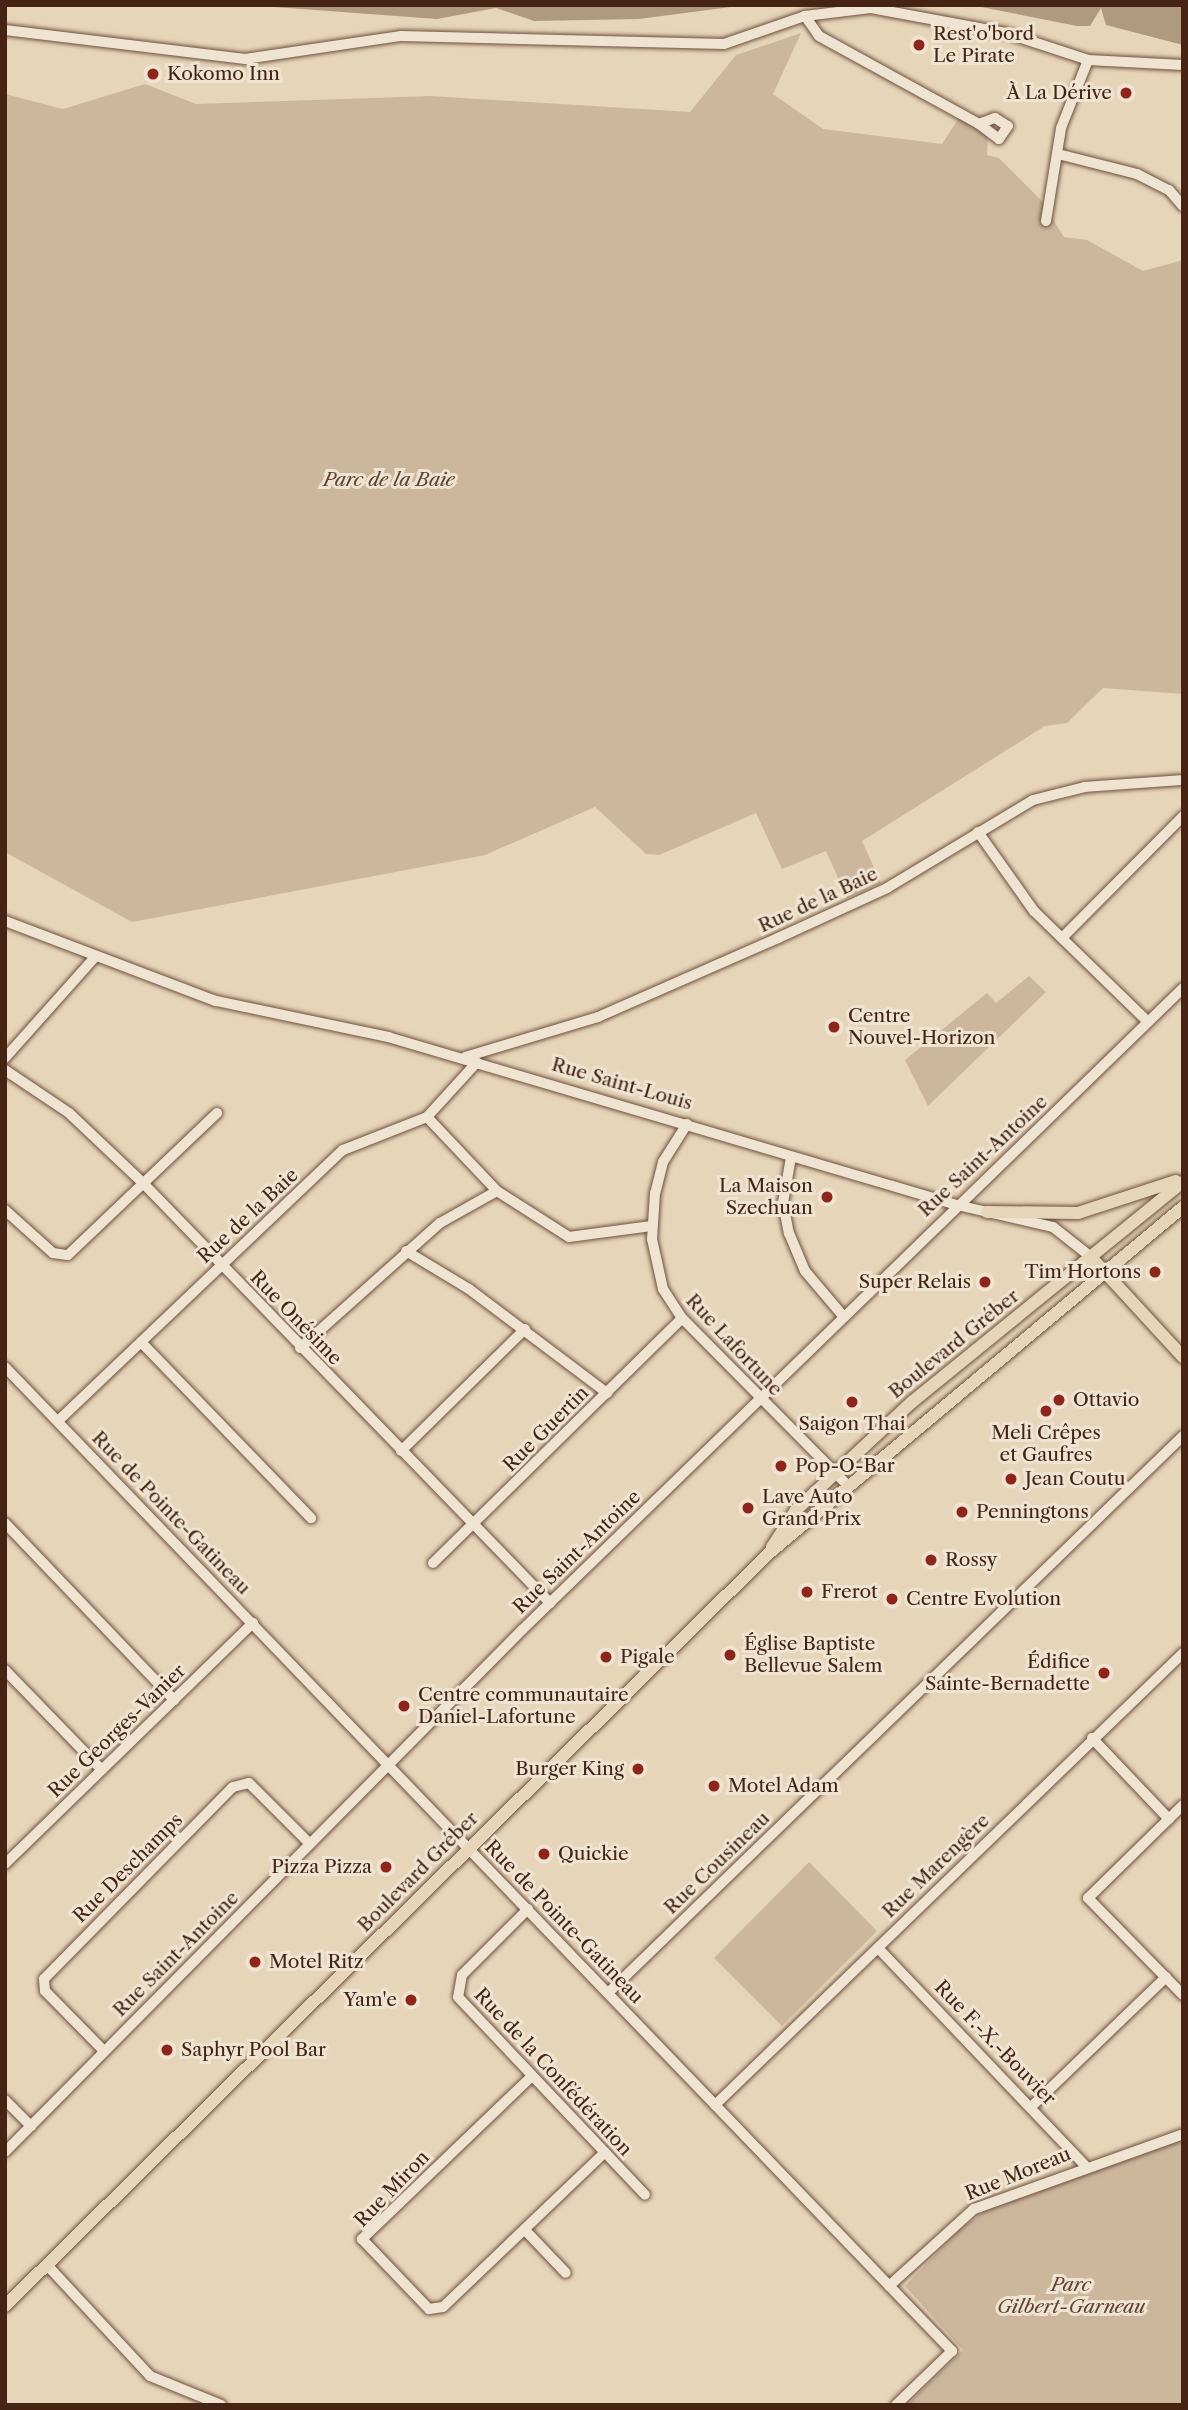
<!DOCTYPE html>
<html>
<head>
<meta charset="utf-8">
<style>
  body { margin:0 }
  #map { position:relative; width:1188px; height:2410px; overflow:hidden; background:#e7d5b9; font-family:"Libre Caslon Text",serif }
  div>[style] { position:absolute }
  .green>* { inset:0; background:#ccb79d }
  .water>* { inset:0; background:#b09981 }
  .roads { filter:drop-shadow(0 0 2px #6e503d) drop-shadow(0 0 2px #6e503d) }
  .minor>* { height:10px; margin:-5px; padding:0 5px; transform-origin:5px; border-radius:5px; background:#efe4d2 }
  .major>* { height:12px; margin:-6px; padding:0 6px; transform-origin:6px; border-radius:6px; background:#e7d5b9 }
  .dots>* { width:19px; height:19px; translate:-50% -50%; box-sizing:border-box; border:4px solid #efe4d2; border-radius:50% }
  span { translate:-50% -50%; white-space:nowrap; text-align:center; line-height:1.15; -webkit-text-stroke:6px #efe4d2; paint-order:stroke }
  .poi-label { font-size:19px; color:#462414 }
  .left { translate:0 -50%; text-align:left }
  .right { translate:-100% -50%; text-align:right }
  .park-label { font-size:19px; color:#61412f; font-style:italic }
  .street-label { font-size:19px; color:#462414 }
  .frame { position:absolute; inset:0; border:7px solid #462414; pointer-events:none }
</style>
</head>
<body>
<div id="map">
  <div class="green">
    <i style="clip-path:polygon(801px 33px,773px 94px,823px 129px,942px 144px,960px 116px,988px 134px,987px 155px,999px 158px,1040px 199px,1064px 237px,1087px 240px,1143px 271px,1183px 260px,1183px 694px,1103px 688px,1067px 723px,1045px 726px,862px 841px,881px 883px,847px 898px,826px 851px,782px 869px,756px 813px,659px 855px,646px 854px,595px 807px,485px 855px,132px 922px,5px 852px,5px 94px,63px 109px,145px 84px,196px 104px,431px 96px,690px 112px,736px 55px)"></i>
    <i style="clip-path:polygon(1029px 976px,1046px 992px,928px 1106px,905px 1060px,987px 993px,996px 1003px)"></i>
    <i style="clip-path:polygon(809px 1862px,877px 1931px,782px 2026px,714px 1958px)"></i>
    <i style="clip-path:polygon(1183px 2141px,1183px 2405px,907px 2405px,963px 2350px,905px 2286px,959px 2230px,985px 2211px,1164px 2142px)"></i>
  </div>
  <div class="water">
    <i style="clip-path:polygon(248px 5px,746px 5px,639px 19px,534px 21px,496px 8px,437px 19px)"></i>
    <i style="clip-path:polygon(971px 5px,1183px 5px,1183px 45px,1106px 25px,1101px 8px,1090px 26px,1077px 26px)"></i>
  </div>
  <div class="roads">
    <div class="minor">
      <i style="left:805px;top:16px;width:24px;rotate:55deg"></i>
      <i style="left:819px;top:36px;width:183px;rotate:28.8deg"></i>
      <i style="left:5px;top:30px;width:242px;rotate:6.9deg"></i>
      <i style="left:245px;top:59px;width:158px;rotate:-8.4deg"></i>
      <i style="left:401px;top:36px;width:323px;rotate:1.4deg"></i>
      <i style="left:724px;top:44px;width:86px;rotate:-19.1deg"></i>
      <i style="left:805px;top:16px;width:66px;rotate:-6.9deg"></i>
      <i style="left:871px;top:8px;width:137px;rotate:10.5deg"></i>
      <i style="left:1006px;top:33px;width:86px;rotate:18.2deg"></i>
      <i style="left:1088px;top:60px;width:95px;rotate:3deg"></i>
      <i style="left:995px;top:118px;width:15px;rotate:32deg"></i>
      <i style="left:1008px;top:126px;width:16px;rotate:125deg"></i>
      <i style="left:999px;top:139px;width:25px;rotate:-143deg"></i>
      <i style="left:979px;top:124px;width:17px;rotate:-21deg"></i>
      <i style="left:1058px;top:154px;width:81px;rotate:14.2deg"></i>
      <i style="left:1137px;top:174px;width:36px;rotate:27deg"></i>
      <i style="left:1169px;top:190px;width:21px;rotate:49deg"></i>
      <i style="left:1046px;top:221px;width:94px;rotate:-80.8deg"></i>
      <i style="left:1061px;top:128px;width:73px;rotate:-68.3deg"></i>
      <i style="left:978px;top:832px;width:97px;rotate:54.7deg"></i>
      <i style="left:1034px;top:911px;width:159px;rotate:44.2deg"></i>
      <i style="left:5px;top:921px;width:226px;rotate:20.8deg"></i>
      <i style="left:216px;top:1001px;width:176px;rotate:11.8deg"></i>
      <i style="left:388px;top:1037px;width:593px;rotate:16.45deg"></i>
      <i style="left:957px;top:1205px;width:98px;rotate:12.9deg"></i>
      <i style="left:1053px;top:1227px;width:48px;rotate:38.3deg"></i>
      <i style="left:1062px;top:938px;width:172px;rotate:-45.2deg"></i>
      <i style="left:465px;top:1057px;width:139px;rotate:-16.7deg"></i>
      <i style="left:598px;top:1017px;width:197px;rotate:-23.7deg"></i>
      <i style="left:778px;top:938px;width:120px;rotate:-24.6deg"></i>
      <i style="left:887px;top:888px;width:170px;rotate:-31.1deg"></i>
      <i style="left:1033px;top:800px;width:54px;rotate:-14deg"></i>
      <i style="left:1085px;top:787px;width:98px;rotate:-4.1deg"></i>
      <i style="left:5px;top:1058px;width:135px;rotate:-48.3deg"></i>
      <i style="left:5px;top:1070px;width:77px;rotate:33.9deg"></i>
      <i style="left:69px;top:1113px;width:102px;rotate:43.4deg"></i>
      <i style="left:143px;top:1183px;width:585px;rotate:45.9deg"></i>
      <i style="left:427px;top:1117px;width:102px;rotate:46.6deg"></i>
      <i style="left:497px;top:1191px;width:85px;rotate:32.6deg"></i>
      <i style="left:569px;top:1237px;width:83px;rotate:-7.6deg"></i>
      <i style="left:687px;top:1124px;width:45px;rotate:122.3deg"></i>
      <i style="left:663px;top:1162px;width:32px;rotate:104deg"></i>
      <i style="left:655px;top:1193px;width:46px;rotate:93.7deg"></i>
      <i style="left:652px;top:1239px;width:51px;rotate:77.6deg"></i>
      <i style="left:663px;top:1289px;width:35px;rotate:57deg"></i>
      <i style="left:682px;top:1318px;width:236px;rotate:45.3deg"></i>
      <i style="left:791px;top:1157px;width:47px;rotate:99.9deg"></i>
      <i style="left:783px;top:1203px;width:31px;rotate:79deg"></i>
      <i style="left:789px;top:1233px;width:41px;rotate:67.2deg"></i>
      <i style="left:805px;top:1271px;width:59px;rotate:49.8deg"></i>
      <i style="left:5px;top:1210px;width:64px;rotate:41.9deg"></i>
      <i style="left:53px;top:1253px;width:15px;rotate:8deg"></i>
      <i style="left:68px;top:1255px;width:206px;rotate:-43.6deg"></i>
      <i style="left:406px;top:1251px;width:74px;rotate:31.1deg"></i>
      <i style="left:469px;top:1289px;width:173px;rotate:37deg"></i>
      <i style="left:141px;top:1342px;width:245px;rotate:46deg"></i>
      <i style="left:300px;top:1348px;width:188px;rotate:-41.8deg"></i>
      <i style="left:440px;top:1223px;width:65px;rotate:-29.3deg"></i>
      <i style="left:5px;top:1367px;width:1366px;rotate:46.1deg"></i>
      <i style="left:952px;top:2351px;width:78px;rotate:136deg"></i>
      <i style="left:58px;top:1421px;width:393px;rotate:-43.6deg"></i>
      <i style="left:343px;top:1150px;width:90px;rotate:-21.4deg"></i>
      <i style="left:427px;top:1117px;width:74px;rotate:-47.7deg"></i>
      <i style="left:401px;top:1451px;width:174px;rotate:-44.5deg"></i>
      <i style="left:5px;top:1523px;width:245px;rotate:46.3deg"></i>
      <i style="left:433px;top:1563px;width:349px;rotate:-44.5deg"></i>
      <i style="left:5px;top:1670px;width:139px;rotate:45.9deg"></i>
      <i style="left:1092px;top:1738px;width:112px;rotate:46.5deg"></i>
      <i style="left:1183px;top:1805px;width:133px;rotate:135.6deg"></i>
      <i style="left:1088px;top:1898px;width:136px;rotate:45.6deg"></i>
      <i style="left:5px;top:1864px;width:346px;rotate:-44.2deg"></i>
      <i style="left:528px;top:1909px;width:93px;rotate:135deg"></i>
      <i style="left:462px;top:1975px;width:22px;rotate:100deg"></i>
      <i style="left:458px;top:1997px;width:272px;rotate:46.6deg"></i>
      <i style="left:878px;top:1948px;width:300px;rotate:46.4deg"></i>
      <i style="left:608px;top:1993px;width:801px;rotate:-44.09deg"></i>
      <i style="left:104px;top:2051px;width:84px;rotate:-134.5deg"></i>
      <i style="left:45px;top:1991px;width:12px;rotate:-95deg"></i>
      <i style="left:44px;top:1979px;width:269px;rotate:-45.5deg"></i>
      <i style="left:233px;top:1787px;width:16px;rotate:-14deg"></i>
      <i style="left:249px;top:1783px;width:86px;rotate:45deg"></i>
      <i style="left:532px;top:2076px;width:236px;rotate:136.2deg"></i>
      <i style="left:362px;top:2239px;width:97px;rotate:46.3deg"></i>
      <i style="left:429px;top:2309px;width:14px;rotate:-8deg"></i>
      <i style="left:443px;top:2307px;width:224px;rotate:-43.7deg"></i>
      <i style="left:5px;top:2100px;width:37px;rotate:45deg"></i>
      <i style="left:715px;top:2105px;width:651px;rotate:-44deg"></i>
      <i style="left:1032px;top:2106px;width:186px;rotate:-43.9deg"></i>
      <i style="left:5px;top:2152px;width:735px;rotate:-45.28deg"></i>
      <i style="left:522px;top:1630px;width:921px;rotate:-44.16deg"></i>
      <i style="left:525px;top:2230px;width:59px;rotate:46.4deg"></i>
      <i style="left:47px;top:2265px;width:151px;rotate:47.1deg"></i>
      <i style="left:150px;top:2376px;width:77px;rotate:22.2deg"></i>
      <i style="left:889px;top:2286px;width:115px;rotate:-42.2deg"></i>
      <i style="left:974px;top:2209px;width:222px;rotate:-19.7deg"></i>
    </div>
    <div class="major">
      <i style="left:987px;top:1212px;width:91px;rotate:0.6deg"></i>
      <i style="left:1078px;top:1213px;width:103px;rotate:-18.1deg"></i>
      <i style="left:1091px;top:1257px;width:136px;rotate:47.4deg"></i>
      <i style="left:772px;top:1547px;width:44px;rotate:-57deg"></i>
      <i style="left:796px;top:1510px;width:158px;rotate:-43deg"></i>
      <i style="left:912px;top:1402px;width:349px;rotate:-39.1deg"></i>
      <i style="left:5px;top:2306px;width:1071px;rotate:-44.58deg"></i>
      <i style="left:768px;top:1554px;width:541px;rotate:-39.9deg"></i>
    </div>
  </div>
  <div class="dots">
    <i style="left:919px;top:45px;background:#8f2418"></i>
    <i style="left:153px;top:74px;background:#8f2418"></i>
    <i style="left:1126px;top:93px;background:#8f2418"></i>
    <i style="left:834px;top:1027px;background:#8f2418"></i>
    <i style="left:827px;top:1197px;background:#8f2418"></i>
    <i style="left:1155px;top:1272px;background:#8f2418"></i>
    <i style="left:985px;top:1282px;background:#8f2418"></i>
    <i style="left:1059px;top:1400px;background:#8f2418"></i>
    <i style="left:852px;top:1402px;background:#8f2418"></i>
    <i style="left:1046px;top:1411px;background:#8f2418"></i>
    <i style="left:781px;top:1466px;background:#8f2418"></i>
    <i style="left:1011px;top:1479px;background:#8f2418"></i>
    <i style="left:748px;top:1508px;background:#8f2418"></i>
    <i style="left:962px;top:1512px;background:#8f2418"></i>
    <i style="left:931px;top:1560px;background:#8f2418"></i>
    <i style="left:807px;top:1592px;background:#8f2418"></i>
    <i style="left:892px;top:1599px;background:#8f2418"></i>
    <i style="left:730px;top:1655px;background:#8f2418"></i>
    <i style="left:606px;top:1657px;background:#8f2418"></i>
    <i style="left:1104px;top:1673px;background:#8f2418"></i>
    <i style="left:404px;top:1706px;background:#8f2418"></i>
    <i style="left:638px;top:1769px;background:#8f2418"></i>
    <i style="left:714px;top:1786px;background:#8f2418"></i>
    <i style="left:544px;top:1854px;background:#8f2418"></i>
    <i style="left:386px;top:1867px;background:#8f2418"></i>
    <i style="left:255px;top:1962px;background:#8f2418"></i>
    <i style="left:411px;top:2000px;background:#8f2418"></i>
    <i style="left:167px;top:2050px;background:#8f2418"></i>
  </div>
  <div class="poi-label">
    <span class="left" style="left:933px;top:45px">Rest'o'bord<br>Le Pirate</span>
    <span class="left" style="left:167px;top:74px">Kokomo Inn</span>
    <span class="right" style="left:1112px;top:93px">À La Dérive</span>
    <span class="left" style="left:848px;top:1027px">Centre<br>Nouvel-Horizon</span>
    <span class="right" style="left:813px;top:1197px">La Maison<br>Szechuan</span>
    <span class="right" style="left:1141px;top:1272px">Tim Hortons</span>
    <span class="right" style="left:971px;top:1282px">Super Relais</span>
    <span class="left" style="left:1073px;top:1400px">Ottavio</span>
    <span style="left:852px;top:1424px">Saigon Thai</span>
    <span style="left:1046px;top:1444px">Meli Crêpes<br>et Gaufres</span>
    <span class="left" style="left:795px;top:1466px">Pop-O-Bar</span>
    <span class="left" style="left:1025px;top:1479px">Jean Coutu</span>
    <span class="left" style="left:762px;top:1508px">Lave Auto<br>Grand Prix</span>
    <span class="left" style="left:976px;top:1512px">Penningtons</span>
    <span class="left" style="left:945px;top:1560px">Rossy</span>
    <span class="left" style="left:821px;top:1592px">Frerot</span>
    <span class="left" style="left:906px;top:1599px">Centre Evolution</span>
    <span class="left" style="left:744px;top:1655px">Église Baptiste<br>Bellevue Salem</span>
    <span class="left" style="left:620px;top:1657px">Pigale</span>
    <span class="right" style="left:1090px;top:1673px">Édifice<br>Sainte-Bernadette</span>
    <span class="left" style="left:418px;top:1706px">Centre communautaire<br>Daniel-Lafortune</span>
    <span class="right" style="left:624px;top:1769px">Burger King</span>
    <span class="left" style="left:728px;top:1786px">Motel Adam</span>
    <span class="left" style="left:558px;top:1854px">Quickie</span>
    <span class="right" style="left:372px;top:1867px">Pizza Pizza</span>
    <span class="left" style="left:269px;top:1962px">Motel Ritz</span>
    <span class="right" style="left:397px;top:2000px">Yam'e</span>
    <span class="left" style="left:181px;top:2050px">Saphyr Pool Bar</span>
  </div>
  <div class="park-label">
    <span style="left:389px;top:480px">Parc de la Baie</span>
    <span style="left:1071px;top:2296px">Parc<br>Gilbert-Garneau</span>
  </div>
  <div class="street-label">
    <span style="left:818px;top:900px;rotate:-25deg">Rue de la Baie</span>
    <span style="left:622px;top:1084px;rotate:16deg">Rue Saint-Louis</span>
    <span style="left:983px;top:1156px;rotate:-43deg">Rue Saint-Antoine</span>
    <span style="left:248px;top:1216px;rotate:-43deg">Rue de la Baie</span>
    <span style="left:296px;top:1318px;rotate:46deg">Rue Onésime</span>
    <span style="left:954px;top:1344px;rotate:-39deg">Boulevard Gréber</span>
    <span style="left:734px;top:1345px;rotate:47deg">Rue Lafortune</span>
    <span style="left:546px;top:1429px;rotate:-45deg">Rue Guertin</span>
    <span style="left:171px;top:1513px;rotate:46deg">Rue de Pointe-Gatineau</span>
    <span style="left:577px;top:1552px;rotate:-44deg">Rue Saint-Antoine</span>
    <span style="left:117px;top:1731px;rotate:-44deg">Rue Georges-Vanier</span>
    <span style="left:717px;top:1863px;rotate:-44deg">Rue Cousineau</span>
    <span style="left:936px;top:1866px;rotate:-44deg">Rue Marengère</span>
    <span style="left:128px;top:1868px;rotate:-45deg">Rue Deschamps</span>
    <span style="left:418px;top:1872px;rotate:-45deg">Boulevard Gréber</span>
    <span style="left:564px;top:1922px;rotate:46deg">Rue de Pointe-Gatineau</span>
    <span style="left:176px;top:1954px;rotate:-45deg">Rue Saint-Antoine</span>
    <span style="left:995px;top:2043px;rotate:46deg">Rue F.-X.-Bouvier</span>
    <span style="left:553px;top:2072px;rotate:47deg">Rue de la Confédération</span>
    <span style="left:1018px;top:2174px;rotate:-22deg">Rue Moreau</span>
    <span style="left:392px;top:2189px;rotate:-46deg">Rue Miron</span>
  </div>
  <div class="frame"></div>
</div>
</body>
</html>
